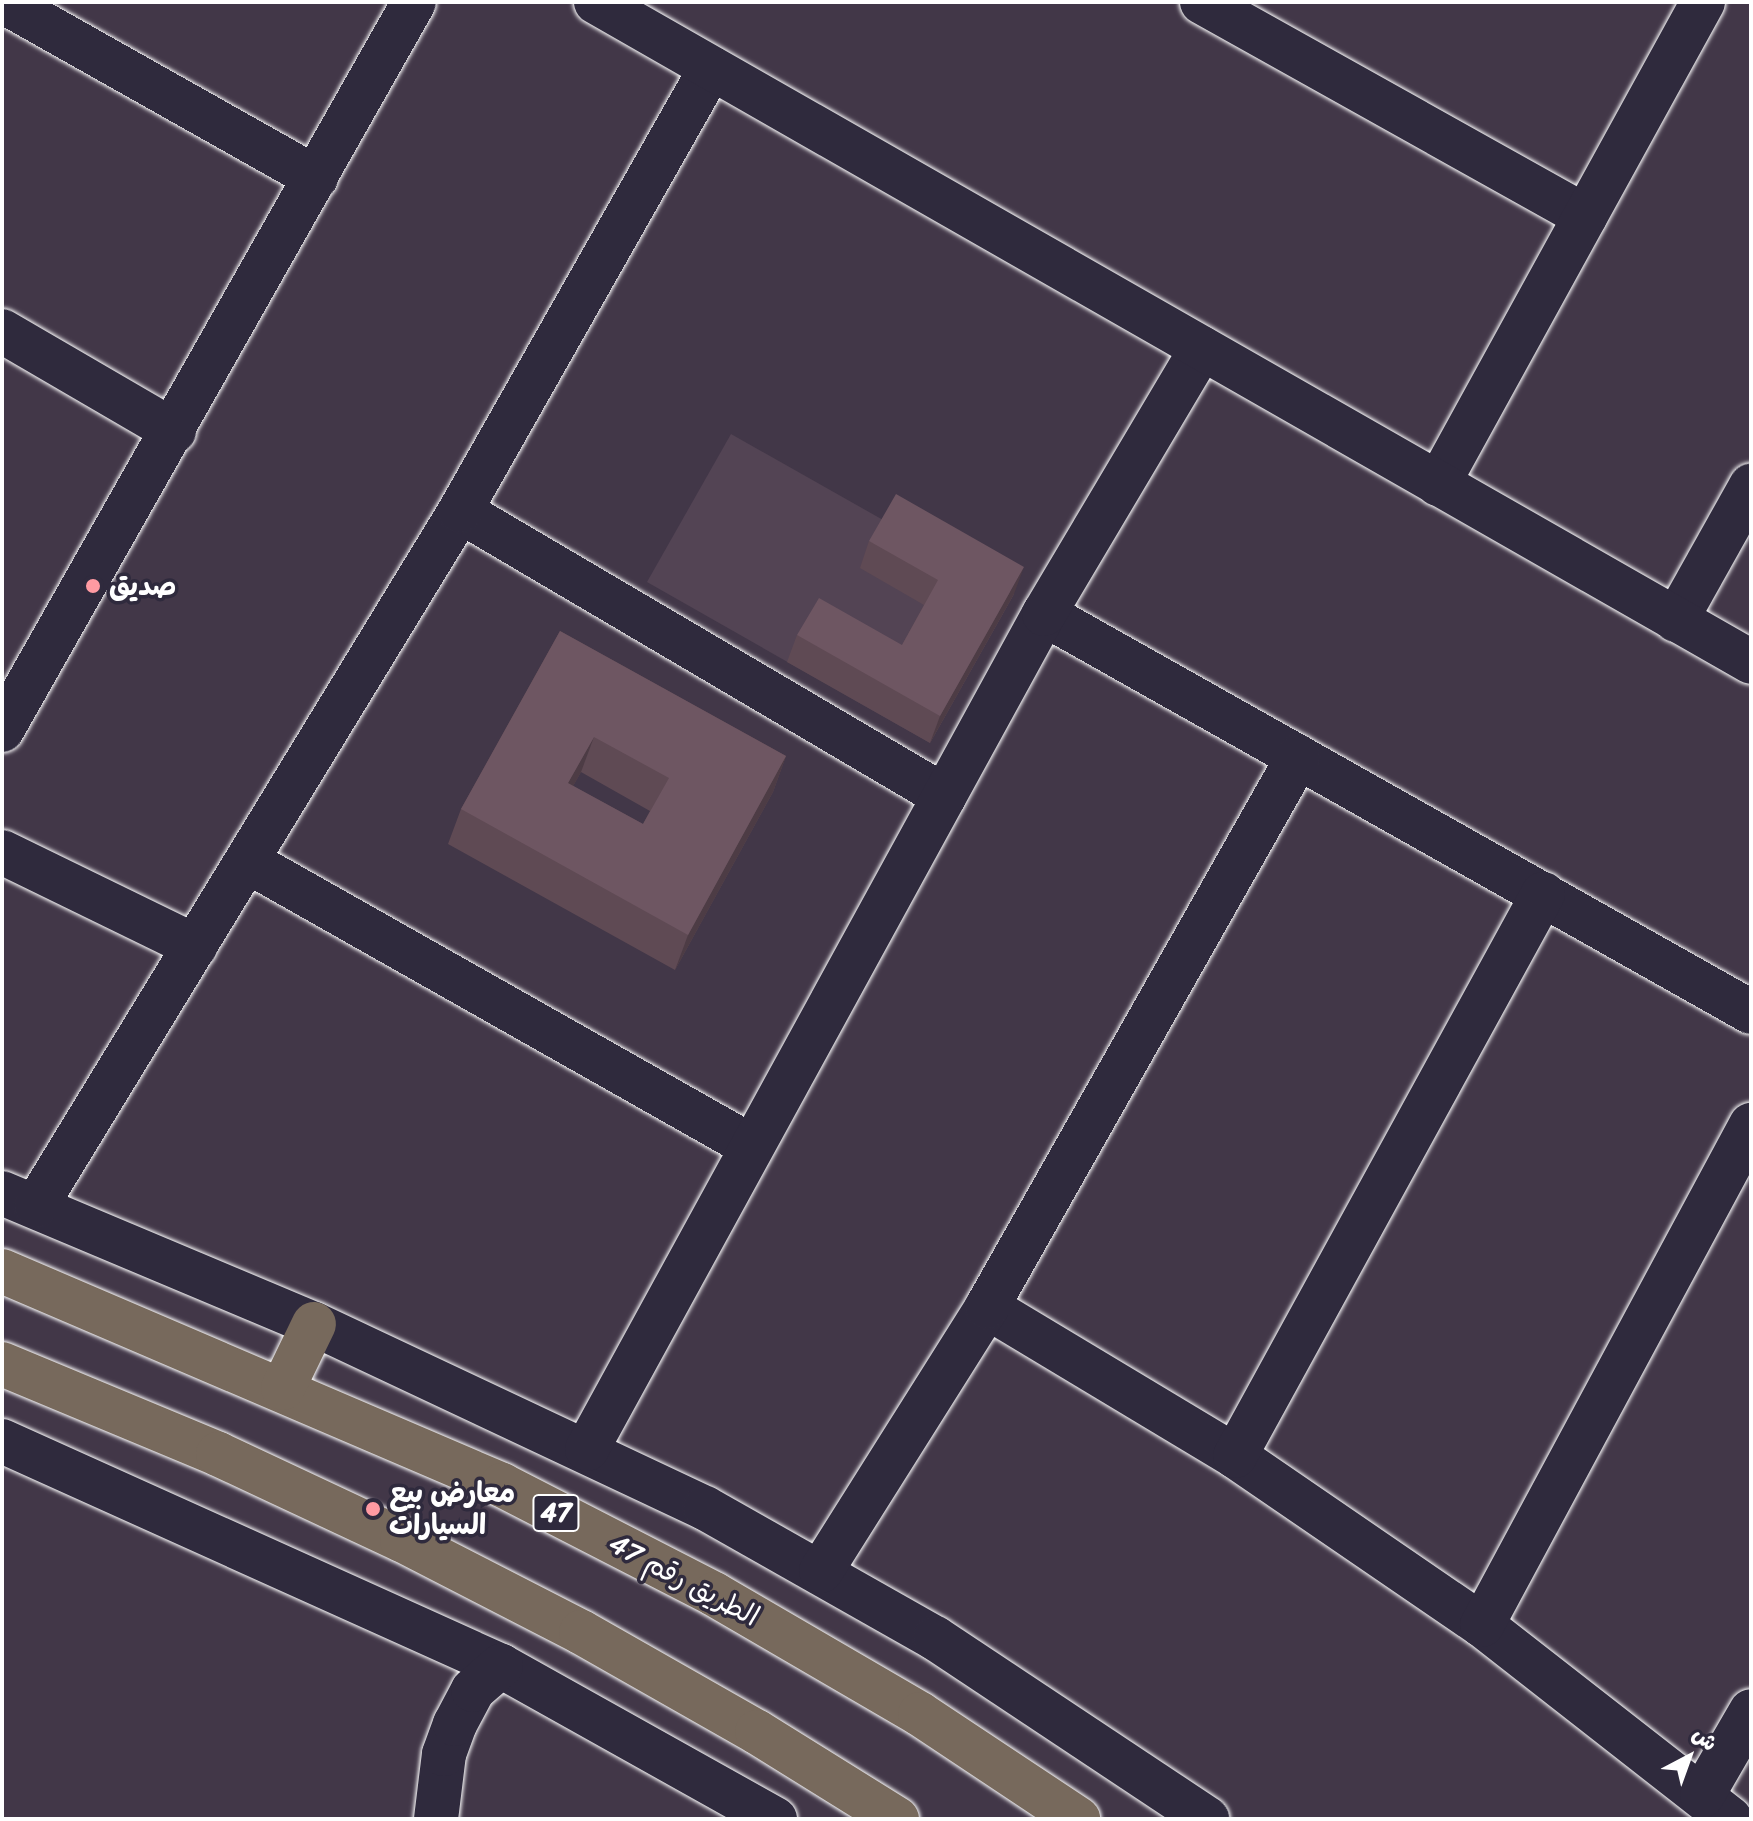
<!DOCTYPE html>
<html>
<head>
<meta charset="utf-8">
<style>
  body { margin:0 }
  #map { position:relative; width:1753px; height:1821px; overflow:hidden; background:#423748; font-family:Sriracha,"Playpen Sans Arabic",sans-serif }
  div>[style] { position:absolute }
  .built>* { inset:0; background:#534454 }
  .roads { filter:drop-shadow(0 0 2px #fff) drop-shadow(0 0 2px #fff) }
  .street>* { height:44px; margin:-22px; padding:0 22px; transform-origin:22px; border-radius:22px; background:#2f2a3d }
  .secondary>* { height:44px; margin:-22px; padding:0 22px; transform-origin:22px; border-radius:22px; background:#2f2a3d }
  .highway>* { height:44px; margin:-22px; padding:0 22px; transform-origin:22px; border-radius:22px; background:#77695c }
  .wall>* { inset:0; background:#5f4a54 }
  .shaded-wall>* { inset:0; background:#4d3c45 }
  .building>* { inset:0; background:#6e5662 }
  .dots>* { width:22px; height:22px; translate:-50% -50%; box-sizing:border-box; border:4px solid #2f2a3d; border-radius:50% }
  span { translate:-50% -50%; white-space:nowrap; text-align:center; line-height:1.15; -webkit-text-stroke:7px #2f2a3d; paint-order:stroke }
  .shield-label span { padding:2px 6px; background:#2f2a3d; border:2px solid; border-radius:6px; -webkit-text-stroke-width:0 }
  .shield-label { font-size:26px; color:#fff; font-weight:700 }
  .poi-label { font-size:28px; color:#fff; font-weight:700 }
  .left { translate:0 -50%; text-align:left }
  .street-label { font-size:28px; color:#fff }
  .frame { position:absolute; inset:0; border:4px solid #fff; pointer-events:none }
  .north { position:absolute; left:1649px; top:1717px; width:80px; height:80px; -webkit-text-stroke:6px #2f2a3d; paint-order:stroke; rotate:41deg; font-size:22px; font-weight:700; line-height:32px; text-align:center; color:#fff }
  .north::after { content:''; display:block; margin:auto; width:28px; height:36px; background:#fff; clip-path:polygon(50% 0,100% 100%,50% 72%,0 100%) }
</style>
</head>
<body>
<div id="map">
  <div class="built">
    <i style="clip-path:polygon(731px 434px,1014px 594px,930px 743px,647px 582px)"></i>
  </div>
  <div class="roads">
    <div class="street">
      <i style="left:4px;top:2px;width:358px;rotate:29.4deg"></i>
      <i style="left:1202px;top:2px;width:439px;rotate:29.2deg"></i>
      <i style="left:2px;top:331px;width:199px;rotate:30.2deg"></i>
      <i style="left:1438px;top:484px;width:550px;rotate:-61.2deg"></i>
      <i style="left:460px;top:511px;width:562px;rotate:30.49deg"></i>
      <i style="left:1044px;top:614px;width:811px;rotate:29.38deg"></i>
      <i style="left:1676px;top:620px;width:154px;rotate:-60.8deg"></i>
      <i style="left:2px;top:730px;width:836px;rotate:-60.49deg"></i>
      <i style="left:2px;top:852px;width:215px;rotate:26deg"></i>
      <i style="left:247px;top:861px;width:579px;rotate:29.49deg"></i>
      <i style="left:2px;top:1193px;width:338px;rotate:22.8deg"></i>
      <i style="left:314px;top:1324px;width:432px;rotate:25.2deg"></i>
      <i style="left:705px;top:1508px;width:264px;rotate:29.5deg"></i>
      <i style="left:935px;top:1638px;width:327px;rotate:33.6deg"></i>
      <i style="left:36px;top:1206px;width:814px;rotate:-58.61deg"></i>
      <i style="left:460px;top:511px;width:509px;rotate:-60.46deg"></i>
      <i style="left:987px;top:1307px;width:289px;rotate:31deg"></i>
      <i style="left:1235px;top:1456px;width:299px;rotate:34.4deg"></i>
      <i style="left:1482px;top:1625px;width:315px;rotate:38deg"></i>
      <i style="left:2px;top:1441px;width:547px;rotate:24.27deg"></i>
      <i style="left:501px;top:1666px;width:314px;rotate:29.2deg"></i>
      <i style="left:587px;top:1449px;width:952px;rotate:-61.31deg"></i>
      <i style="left:1044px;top:614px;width:309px;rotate:-59.3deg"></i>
      <i style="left:1235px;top:1456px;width:641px;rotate:-61.28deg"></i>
      <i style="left:821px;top:1571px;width:312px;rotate:-57.8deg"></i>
      <i style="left:987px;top:1307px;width:632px;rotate:-60.51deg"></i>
      <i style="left:1482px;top:1625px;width:568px;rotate:-61.72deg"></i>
      <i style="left:1702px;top:1796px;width:98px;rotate:-60deg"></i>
      <i style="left:436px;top:1819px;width:65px;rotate:-83deg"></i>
      <i style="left:444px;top:1754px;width:32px;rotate:-70deg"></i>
      <i style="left:455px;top:1724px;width:38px;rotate:-62deg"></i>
      <i style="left:473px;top:1690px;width:37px;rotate:-41deg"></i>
    </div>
    <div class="secondary">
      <i style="left:596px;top:2px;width:1330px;rotate:29.74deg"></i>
    </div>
    <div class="highway">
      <i style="left:2px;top:1271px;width:544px;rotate:23.17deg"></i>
      <i style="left:502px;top:1485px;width:238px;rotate:27.2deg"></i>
      <i style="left:714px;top:1594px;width:238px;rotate:30.2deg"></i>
      <i style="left:920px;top:1714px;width:190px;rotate:33.6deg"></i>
      <i style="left:2px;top:1364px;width:234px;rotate:22.6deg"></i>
      <i style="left:218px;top:1454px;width:203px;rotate:25.1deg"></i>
      <i style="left:402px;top:1540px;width:201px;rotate:27.2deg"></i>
      <i style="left:581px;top:1632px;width:202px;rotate:29.6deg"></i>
      <i style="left:757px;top:1732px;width:165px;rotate:31.9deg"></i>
      <i style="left:283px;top:1388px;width:71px;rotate:-64.2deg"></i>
    </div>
  </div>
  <div class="wall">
    <i style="clip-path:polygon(869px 541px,1014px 594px,930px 743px,787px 662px,797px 635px,902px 645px,924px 605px,860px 568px)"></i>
    <i style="clip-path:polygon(evenodd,560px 631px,786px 756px,773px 792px,675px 970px,448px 844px,461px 809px,560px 631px,581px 772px,650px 811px,643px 824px,573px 786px,581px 772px)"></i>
  </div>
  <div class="shaded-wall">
    <i style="clip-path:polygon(1024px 567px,1014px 594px,930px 743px,940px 716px)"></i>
    <i style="clip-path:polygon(594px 737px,581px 772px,555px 818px,568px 783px)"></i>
    <i style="clip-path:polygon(786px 756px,773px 792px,675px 970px,688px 935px)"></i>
  </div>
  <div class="building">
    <i style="clip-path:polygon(896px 494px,1024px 567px,940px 716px,797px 635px,819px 598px,902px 645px,938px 580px,869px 541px)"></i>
    <i style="clip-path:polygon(evenodd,560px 631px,786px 756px,688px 935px,461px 809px,560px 631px,594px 737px,669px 778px,643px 824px,568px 783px,594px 737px)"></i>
  </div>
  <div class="dots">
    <i style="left:93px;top:586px;background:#ff9aa2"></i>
    <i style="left:373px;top:1509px;background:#ff9aa2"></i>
  </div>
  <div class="shield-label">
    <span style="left:556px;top:1513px">47</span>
  </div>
  <div class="poi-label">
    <span class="left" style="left:109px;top:586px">صديق</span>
    <span class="left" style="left:389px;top:1509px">معارض بيع<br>السيارات</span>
  </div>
  <div class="street-label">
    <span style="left:684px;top:1580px;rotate:28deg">الطريق رقم 47</span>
  </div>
  <div class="frame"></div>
  <div class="north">ش</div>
</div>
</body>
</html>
